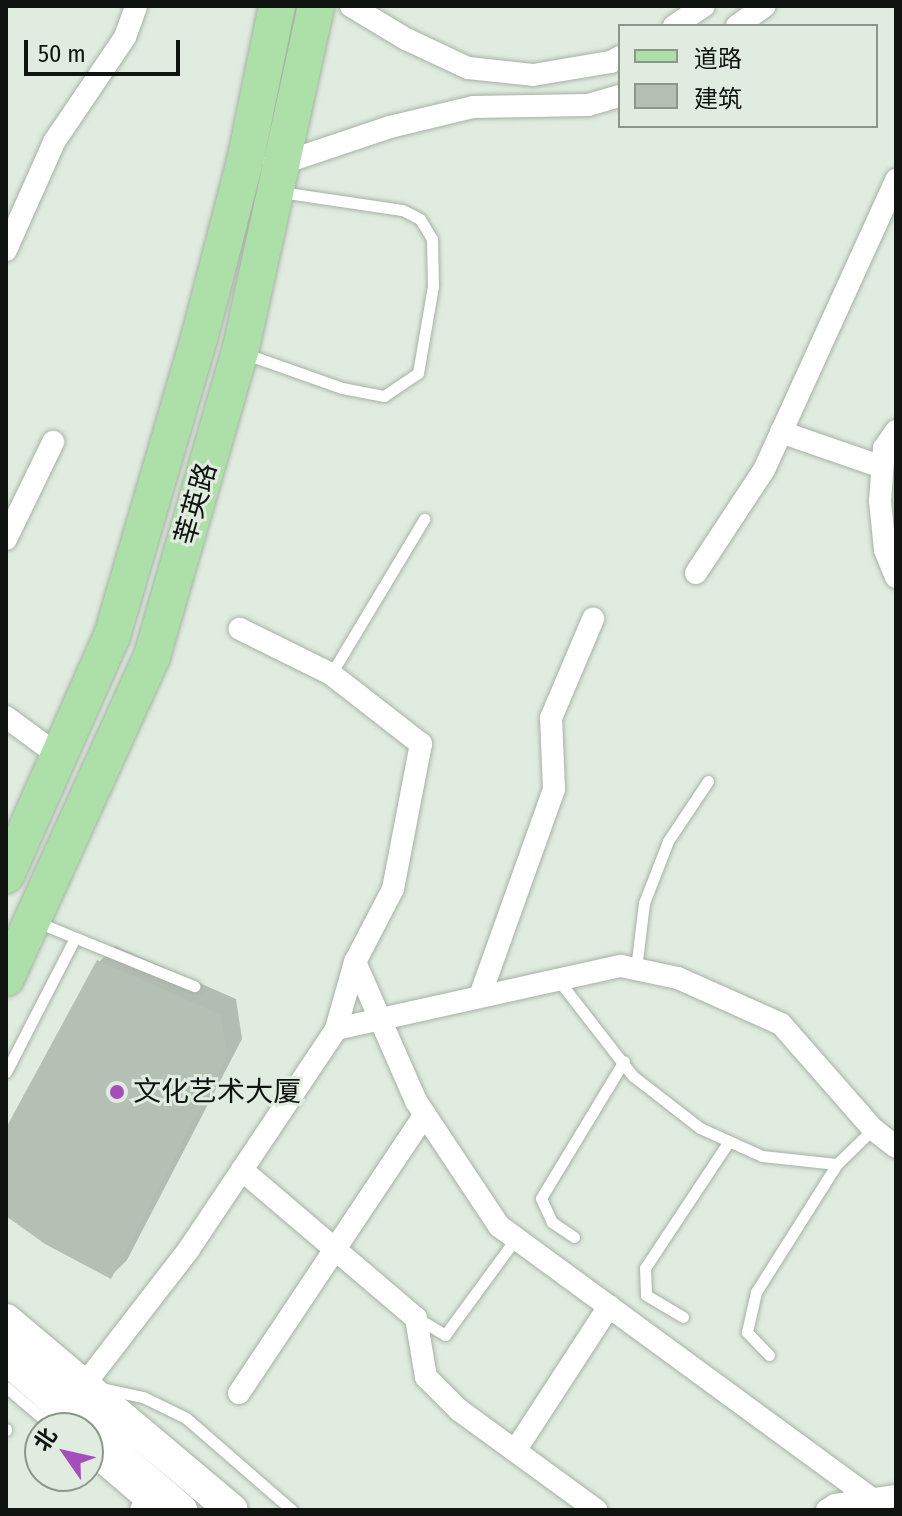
<!DOCTYPE html>
<html>
<head>
<meta charset="utf-8">
<style>
  body { margin:0 }
  #map { position:relative; width:902px; height:1516px; overflow:hidden; background:#e0ecdf; font-family:"Fira Sans Condensed","Noto Sans SC",sans-serif }
  div>[style] { position:absolute }
  .shadow>* { inset:0; background:#0003 }
  .building>* { inset:0; background:#b4c0b3 }
  .roads { filter:drop-shadow(0 0 2px #a6b1a5) drop-shadow(0 0 2px #a6b1a5) }
  .lane>* { height:11px; margin:-5.5px; padding:0 5.5px; transform-origin:5.5px; border-radius:5.5px; background:#fff }
  .street>* { height:22px; margin:-11px; padding:0 11px; transform-origin:11px; border-radius:11px; background:#fff }
  .secondary>* { height:32px; margin:-16px; padding:0 16px; transform-origin:16px; border-radius:16px; background:#fff }
  .primary>* { height:36px; margin:-18px; padding:0 18px; transform-origin:18px; border-radius:18px; background:#ade0a9 }
  .dots>* { width:22px; height:22px; translate:-50% -50%; box-sizing:border-box; border:4px solid #e0ecdf; border-radius:50% }
  span { translate:-50% -50%; white-space:nowrap; text-align:center; line-height:1.15; -webkit-text-stroke:6px #e0ecdf; paint-order:stroke }
  .street-label { font-size:28px; color:#101410 }
  .poi-label { font-size:28px; color:#101410 }
  .left { translate:0 -50%; text-align:left }
  .frame { position:absolute; inset:0; border:8px solid #101410; pointer-events:none }
  .legend { position:absolute; left:618px; top:24px; width:260px; height:104px; box-sizing:border-box; background:#e0ecdf; border:2px solid #8d968c; margin:0; padding:10px 14px; list-style:none; font-size:24px; color:#101410 }
  .legend li { display:flex; align-items:center; gap:16px; height:40px }
  .legend b { width:40px; border:2px solid #8d968c }
  .north { position:absolute; left:24px; top:1412px; width:80px; height:80px; box-sizing:border-box; background:#e0ecdf; border:2px solid #8d968c; border-radius:50%; rotate:304deg; font-size:22px; font-weight:700; line-height:32px; text-align:center; color:#101410 }
  .north::after { content:''; display:block; margin:auto; width:28px; height:36px; background:#a54ebb; clip-path:polygon(50% 0,100% 100%,50% 72%,0 100%) }
  .scale { position:absolute; left:24px; top:40px; width:156px; height:36px; box-sizing:border-box; border:4px solid #101410; border-top:0; padding-left:10px; font-size:24px; line-height:28px; white-space:nowrap; color:#101410; -webkit-text-stroke:6px #e0ecdf; paint-order:stroke }
</style>
</head>
<body>
<div id="map">
  <div class="shadow">
    <i style="clip-path:polygon(115px 946px,236px 999px,242px 1039px,127px 1260px,111px 1276px,6px 1214px,6px 1132px,99px 962px)"></i>
  </div>
  <div class="building">
    <i style="clip-path:polygon(97px 960px,221px 1015px,227px 1057px,111px 1279px,45px 1244px,6px 1216px,6px 1128px)"></i>
  </div>
  <div class="roads">
    <div class="lane">
      <i style="left:243px;top:353px;width:105px;rotate:19.5deg"></i>
      <i style="left:342px;top:388px;width:43px;rotate:10.8deg"></i>
      <i style="left:384px;top:396px;width:41px;rotate:-34.1deg"></i>
      <i style="left:418px;top:373px;width:88px;rotate:-80.2deg"></i>
      <i style="left:433px;top:286px;width:47px;rotate:-91.2deg"></i>
      <i style="left:432px;top:239px;width:23px;rotate:-121deg"></i>
      <i style="left:420px;top:219px;width:20px;rotate:-153deg"></i>
      <i style="left:402px;top:210px;width:123px;rotate:-171.6deg"></i>
      <i style="left:331px;top:674px;width:181px;rotate:-59deg"></i>
      <i style="left:37px;top:922px;width:170px;rotate:22.2deg"></i>
      <i style="left:636px;top:969px;width:66px;rotate:-83.1deg"></i>
      <i style="left:644px;top:903px;width:66px;rotate:-68.8deg"></i>
      <i style="left:668px;top:841px;width:72px;rotate:-56.3deg"></i>
      <i style="left:559px;top:981px;width:120px;rotate:52.1deg"></i>
      <i style="left:633px;top:1076px;width:85px;rotate:37.8deg"></i>
      <i style="left:700px;top:1128px;width:68px;rotate:24.3deg"></i>
      <i style="left:762px;top:1156px;width:75px;rotate:6.1deg"></i>
      <i style="left:6px;top:1072px;width:151px;rotate:-62.8deg"></i>
      <i style="left:574px;top:1237px;width:27px;rotate:-146deg"></i>
      <i style="left:552px;top:1222px;width:26px;rotate:-115deg"></i>
      <i style="left:541px;top:1198px;width:160px;rotate:-58.8deg"></i>
      <i style="left:683px;top:1317px;width:43px;rotate:-149.3deg"></i>
      <i style="left:646px;top:1295px;width:27px;rotate:-92deg"></i>
      <i style="left:645px;top:1268px;width:152px;rotate:-56.5deg"></i>
      <i style="left:417px;top:1318px;width:33px;rotate:31deg"></i>
      <i style="left:445px;top:1335px;width:120px;rotate:-53.8deg"></i>
      <i style="left:769px;top:1355px;width:32px;rotate:-134deg"></i>
      <i style="left:747px;top:1332px;width:41px;rotate:-77.3deg"></i>
      <i style="left:756px;top:1292px;width:151px;rotate:-57.7deg"></i>
      <i style="left:837px;top:1164px;width:50px;rotate:-44.2deg"></i>
      <i style="left:6px;top:1387px;width:63px;rotate:40.5deg"></i>
      <i style="left:105px;top:1389px;width:39px;rotate:12deg"></i>
      <i style="left:143px;top:1397px;width:48px;rotate:26deg"></i>
      <i style="left:186px;top:1418px;width:140px;rotate:41deg"></i>
      <i style="left:6px;top:1429px;width:1px;rotate:90deg"></i>
      <i style="left:88px;top:1457px;width:75px;rotate:40.7deg"></i>
    </div>
    <div class="street">
      <i style="left:351px;top:6px;width:64px;rotate:31deg"></i>
      <i style="left:406px;top:39px;width:68px;rotate:25.1deg"></i>
      <i style="left:468px;top:68px;width:65px;rotate:6.1deg"></i>
      <i style="left:533px;top:75px;width:79px;rotate:-9.5deg"></i>
      <i style="left:611px;top:62px;width:10px;rotate:-29deg"></i>
      <i style="left:674px;top:26px;width:36px;rotate:-34deg"></i>
      <i style="left:737px;top:26px;width:34px;rotate:-36deg"></i>
      <i style="left:274px;top:162px;width:6px;rotate:18deg"></i>
      <i style="left:280px;top:164px;width:116px;rotate:-18.6deg"></i>
      <i style="left:390px;top:127px;width:85px;rotate:-13.5deg"></i>
      <i style="left:473px;top:107px;width:115px;rotate:-1deg"></i>
      <i style="left:588px;top:105px;width:33px;rotate:-16deg"></i>
      <i style="left:6px;top:250px;width:118px;rotate:-66deg"></i>
      <i style="left:54px;top:142px;width:127px;rotate:-55.9deg"></i>
      <i style="left:125px;top:37px;width:33px;rotate:-70deg"></i>
      <i style="left:896px;top:431px;width:21px;rotate:125deg"></i>
      <i style="left:884px;top:448px;width:53px;rotate:94.3deg"></i>
      <i style="left:880px;top:501px;width:49px;rotate:84.2deg"></i>
      <i style="left:885px;top:550px;width:29px;rotate:68deg"></i>
      <i style="left:781px;top:432px;width:107px;rotate:19.1deg"></i>
      <i style="left:6px;top:539px;width:108px;rotate:-64.1deg"></i>
      <i style="left:696px;top:573px;width:123px;rotate:-56.6deg"></i>
      <i style="left:764px;top:470px;width:319px;rotate:-65.5deg"></i>
      <i style="left:6px;top:717px;width:66px;rotate:36.3deg"></i>
      <i style="left:355px;top:962px;width:152px;rotate:66.3deg"></i>
      <i style="left:416px;top:1101px;width:150px;rotate:56.4deg"></i>
      <i style="left:499px;top:1226px;width:464px;rotate:36.2deg"></i>
      <i style="left:480px;top:996px;width:220px;rotate:-70.3deg"></i>
      <i style="left:554px;top:789px;width:71px;rotate:-92.4deg"></i>
      <i style="left:551px;top:718px;width:108px;rotate:-67deg"></i>
      <i style="left:336px;top:1029px;width:292px;rotate:-12.5deg"></i>
      <i style="left:621px;top:966px;width:58px;rotate:11.9deg"></i>
      <i style="left:678px;top:978px;width:113px;rotate:24.1deg"></i>
      <i style="left:781px;top:1024px;width:140px;rotate:48.8deg"></i>
      <i style="left:873px;top:1129px;width:29px;rotate:38deg"></i>
      <i style="left:242px;top:1170px;width:228px;rotate:40.4deg"></i>
      <i style="left:416px;top:1318px;width:60px;rotate:80.4deg"></i>
      <i style="left:426px;top:1377px;width:47px;rotate:45deg"></i>
      <i style="left:459px;top:1410px;width:170px;rotate:36.1deg"></i>
      <i style="left:84px;top:1385px;width:172px;rotate:-52.3deg"></i>
      <i style="left:189px;top:1249px;width:265px;rotate:-56.2deg"></i>
      <i style="left:336px;top:1029px;width:70px;rotate:-74.2deg"></i>
      <i style="left:355px;top:962px;width:82px;rotate:-62.5deg"></i>
      <i style="left:393px;top:889px;width:148px;rotate:-79.1deg"></i>
      <i style="left:421px;top:744px;width:114px;rotate:-142.1deg"></i>
      <i style="left:331px;top:674px;width:102px;rotate:-153.7deg"></i>
      <i style="left:239px;top:1393px;width:335px;rotate:-56.3deg"></i>
      <i style="left:515px;top:1451px;width:173px;rotate:-57deg"></i>
      <i style="left:141px;top:1510px;width:26px;rotate:-61deg"></i>
      <i style="left:827px;top:1510px;width:9px;rotate:-32deg"></i>
      <i style="left:835px;top:1505px;width:62px;rotate:-8.4deg"></i>
    </div>
    <div class="secondary">
      <i style="left:6px;top:1320px;width:295px;rotate:40.1deg"></i>
      <i style="left:6px;top:1358px;width:106px;rotate:41.2deg"></i>
      <i style="left:88px;top:1430px;width:123px;rotate:40.7deg"></i>
    </div>
    <div class="primary">
      <i style="left:6px;top:875px;width:261px;rotate:-66.1deg"></i>
      <i style="left:112px;top:636px;width:314px;rotate:-73.7deg"></i>
      <i style="left:200px;top:335px;width:184px;rotate:-75.5deg"></i>
      <i style="left:246px;top:157px;width:154px;rotate:-78.4deg"></i>
      <i style="left:6px;top:978px;width:354px;rotate:-65.6deg"></i>
      <i style="left:152px;top:656px;width:316px;rotate:-73.9deg"></i>
      <i style="left:240px;top:352px;width:354px;rotate:-77.6deg"></i>
    </div>
  </div>
  <div class="dots">
    <i style="left:117px;top:1092px;background:#a54ebb"></i>
  </div>
  <div class="street-label">
    <span style="left:196px;top:504px;rotate:-74deg">莘英路</span>
  </div>
  <div class="poi-label">
    <span class="left" style="left:133px;top:1092px">文化艺术大厦</span>
  </div>
  <div class="frame"></div>
  <ul class="legend">
  <li><b style="height:10px;background:#ade0a9"></b>道路</li>
  <li><b style="height:22px;background:#b4c0b3"></b>建筑</li>
  </ul>
  <div class="north">北</div>
  <div class="scale">50 m</div>
</div>
</body>
</html>
